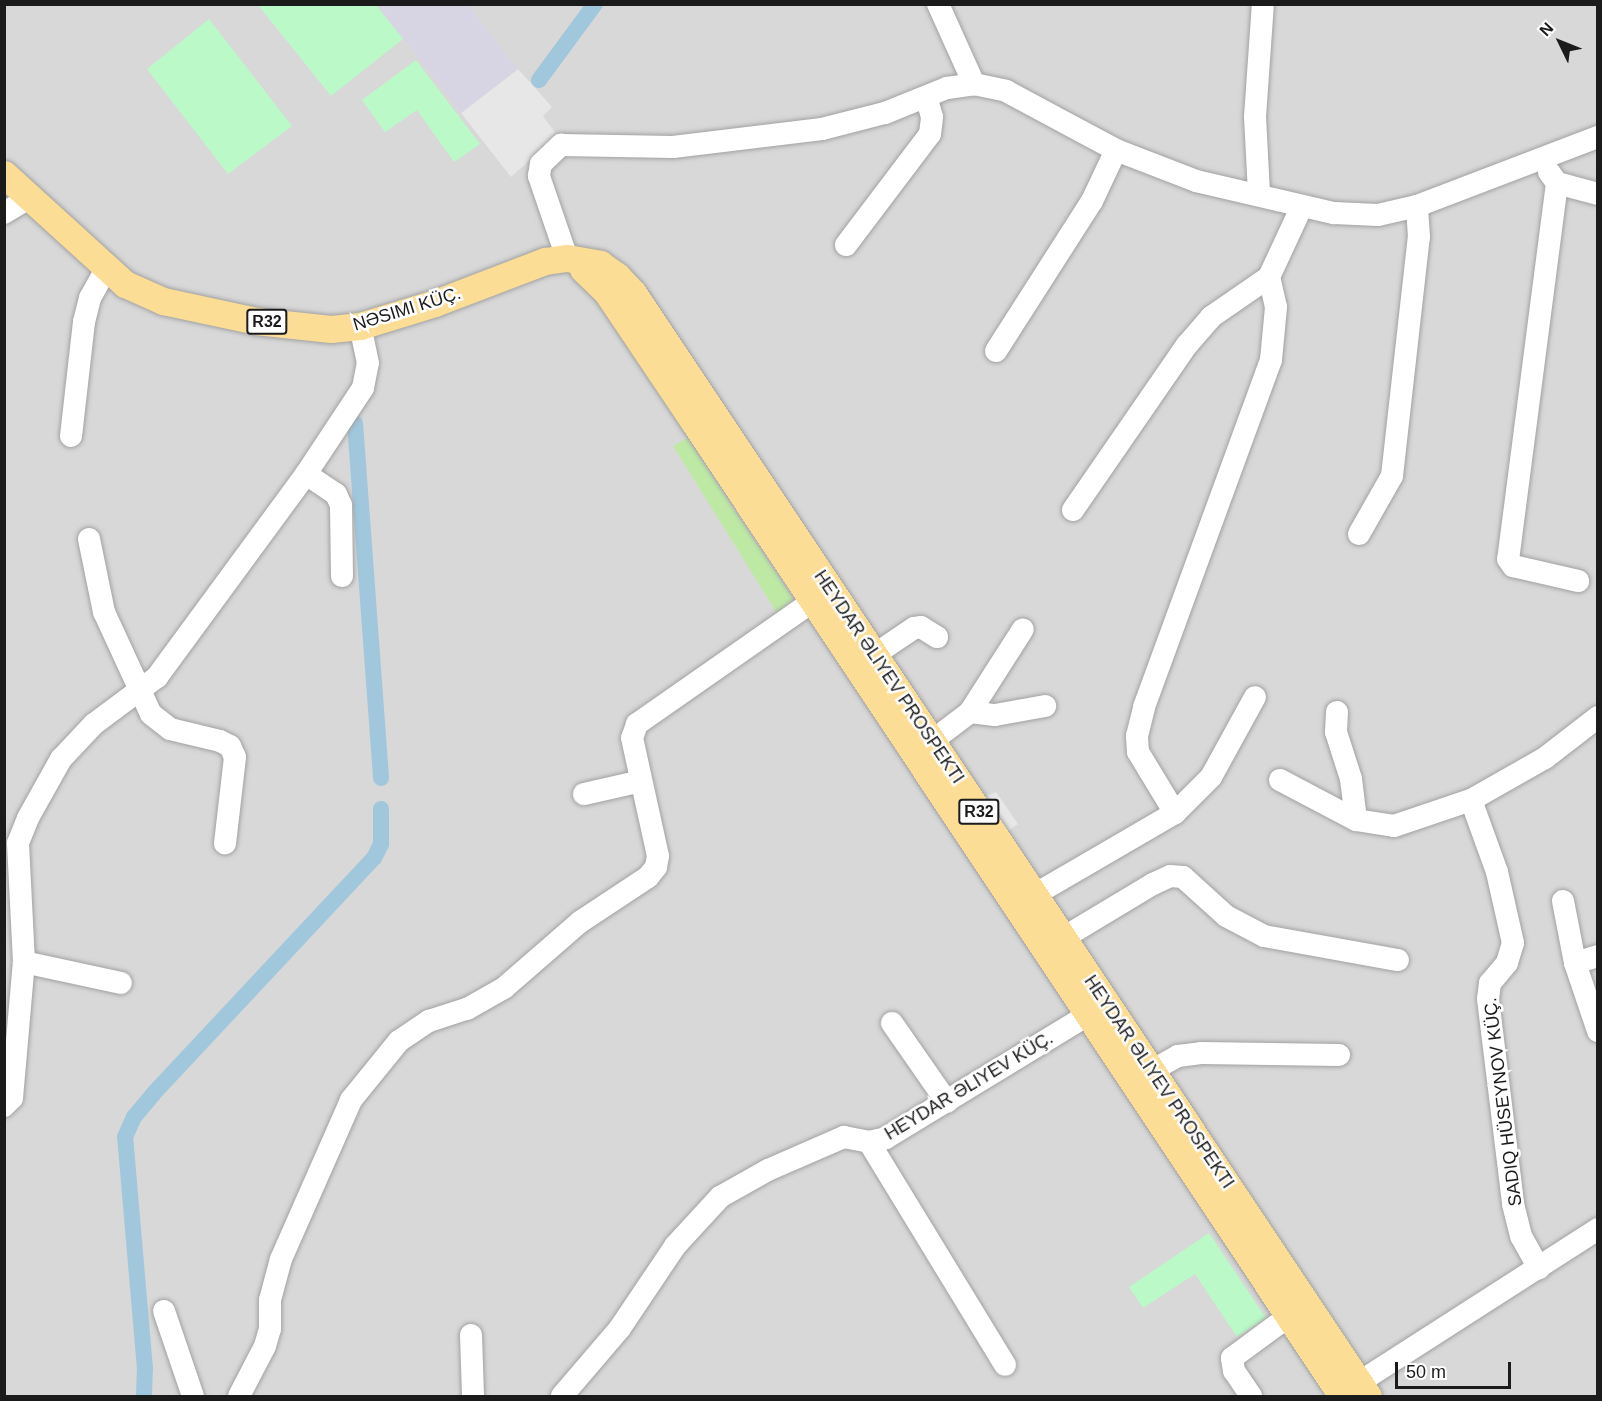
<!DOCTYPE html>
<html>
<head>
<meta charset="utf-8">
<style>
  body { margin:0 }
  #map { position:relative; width:1602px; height:1401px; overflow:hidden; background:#edeae0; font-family:Arial,sans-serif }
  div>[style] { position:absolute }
  .residential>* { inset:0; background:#d9d8d8 }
  .grass>* { inset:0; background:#bee9a5 }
  .park>* { inset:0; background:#bbf9c8 }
  .parking>* { inset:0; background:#e7e7e7 }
  .plaza>* { inset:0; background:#d7d5e3 }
  .canal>* { height:16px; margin:-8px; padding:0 8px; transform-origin:8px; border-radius:8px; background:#a0c7dc }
  .roads { filter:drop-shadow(0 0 2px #a2a2a2) drop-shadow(0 0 2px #a2a2a2) }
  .minor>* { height:22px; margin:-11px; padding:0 11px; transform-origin:11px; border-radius:11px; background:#fff }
  .major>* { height:27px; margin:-13.5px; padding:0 13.5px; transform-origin:13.5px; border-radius:13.5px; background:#fcdd96 }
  span { translate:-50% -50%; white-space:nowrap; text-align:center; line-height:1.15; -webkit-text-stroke:5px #fff; paint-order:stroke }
  .shield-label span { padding:2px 4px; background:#fff; border:2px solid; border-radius:4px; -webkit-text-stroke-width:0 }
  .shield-label { font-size:16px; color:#1b1b1b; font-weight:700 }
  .street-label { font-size:18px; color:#1b1b1b }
  .frame { position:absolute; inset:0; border:6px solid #1b1b1b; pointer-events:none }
  .north { position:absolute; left:1530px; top:12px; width:60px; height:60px; -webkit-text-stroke:4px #fff; paint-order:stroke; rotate:313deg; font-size:16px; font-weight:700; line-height:24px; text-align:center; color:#1b1b1b }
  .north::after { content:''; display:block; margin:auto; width:21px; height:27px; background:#1b1b1b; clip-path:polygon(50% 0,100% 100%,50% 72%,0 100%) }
  .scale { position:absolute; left:1395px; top:1362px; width:116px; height:27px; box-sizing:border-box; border:3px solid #1b1b1b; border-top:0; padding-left:8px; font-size:18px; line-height:21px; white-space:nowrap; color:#1b1b1b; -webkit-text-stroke:4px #fff; paint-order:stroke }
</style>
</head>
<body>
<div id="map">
  <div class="residential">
    <i style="clip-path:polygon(5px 5px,1597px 5px,1597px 1396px,5px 1396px)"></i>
  </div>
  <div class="grass">
    <i style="clip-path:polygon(687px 438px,793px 599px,777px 613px,673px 446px)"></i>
  </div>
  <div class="park">
    <i style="clip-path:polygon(258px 5px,376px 5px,403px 39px,331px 96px)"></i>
    <i style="clip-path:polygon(209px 19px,292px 126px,228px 174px,147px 69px)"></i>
    <i style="clip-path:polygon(416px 60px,480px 144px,454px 162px,417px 110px,385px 132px,362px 100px)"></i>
    <i style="clip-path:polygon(1209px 1233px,1266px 1318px,1237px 1337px,1195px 1274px,1143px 1308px,1129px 1287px)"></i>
  </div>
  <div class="parking">
    <i style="clip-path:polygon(518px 69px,552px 107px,543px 116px,557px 135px,511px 177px,461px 113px)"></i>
    <i style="clip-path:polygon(996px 792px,1018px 824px,1000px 837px,976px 800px)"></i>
  </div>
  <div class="plaza">
    <i style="clip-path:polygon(377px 5px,468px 5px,518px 69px,461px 113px)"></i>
  </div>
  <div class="canal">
    <i style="left:539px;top:80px;width:94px;rotate:-53.6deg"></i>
    <i style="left:355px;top:423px;width:356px;rotate:85.8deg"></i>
    <i style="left:144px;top:1395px;width:26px;rotate:-88deg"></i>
    <i style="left:145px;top:1369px;width:233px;rotate:-94.9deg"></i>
    <i style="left:125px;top:1137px;width:22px;rotate:-66deg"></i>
    <i style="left:134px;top:1117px;width:30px;rotate:-50deg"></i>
    <i style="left:153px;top:1094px;width:323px;rotate:-46.9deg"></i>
    <i style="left:374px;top:858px;width:16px;rotate:-63deg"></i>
    <i style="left:381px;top:844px;width:35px;rotate:-90deg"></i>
  </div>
  <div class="roads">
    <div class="minor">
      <i style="left:938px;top:4px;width:88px;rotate:65.8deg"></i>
      <i style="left:1549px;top:172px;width:14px;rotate:54deg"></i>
      <i style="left:1557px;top:183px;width:42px;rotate:15deg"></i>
      <i style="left:1557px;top:183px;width:379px;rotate:97.4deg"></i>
      <i style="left:1508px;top:559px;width:9px;rotate:54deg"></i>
      <i style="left:1513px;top:566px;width:67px;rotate:13deg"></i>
      <i style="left:1259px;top:193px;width:76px;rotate:-93deg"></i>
      <i style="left:1255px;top:117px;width:113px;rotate:-86deg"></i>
      <i style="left:4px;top:213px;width:29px;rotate:-31deg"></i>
      <i style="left:846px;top:245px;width:139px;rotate:-52.9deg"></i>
      <i style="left:930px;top:134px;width:17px;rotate:-83deg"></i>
      <i style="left:932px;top:117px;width:19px;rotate:-106deg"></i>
      <i style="left:567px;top:258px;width:87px;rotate:-108.9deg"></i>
      <i style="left:539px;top:176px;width:12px;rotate:-81deg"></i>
      <i style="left:541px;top:164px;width:28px;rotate:-44deg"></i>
      <i style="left:561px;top:145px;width:112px;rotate:1deg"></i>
      <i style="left:673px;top:147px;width:150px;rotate:-6.9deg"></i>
      <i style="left:822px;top:129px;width:65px;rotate:-14.3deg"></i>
      <i style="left:885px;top:113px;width:67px;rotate:-22deg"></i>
      <i style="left:947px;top:88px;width:27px;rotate:-8deg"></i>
      <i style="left:974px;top:84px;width:33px;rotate:12deg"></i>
      <i style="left:1006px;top:91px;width:125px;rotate:28.2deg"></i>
      <i style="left:1116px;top:150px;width:86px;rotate:21.2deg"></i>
      <i style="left:1196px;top:181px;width:142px;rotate:13.1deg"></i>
      <i style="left:1334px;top:213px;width:44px;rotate:2.6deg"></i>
      <i style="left:1378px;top:215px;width:40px;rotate:-13deg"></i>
      <i style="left:1417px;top:206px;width:194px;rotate:-20.9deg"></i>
      <i style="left:996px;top:351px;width:178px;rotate:-57.4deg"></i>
      <i style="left:1092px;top:201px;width:56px;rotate:-64.8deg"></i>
      <i style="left:71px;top:436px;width:115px;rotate:-83.5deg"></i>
      <i style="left:84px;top:322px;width:25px;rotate:-76deg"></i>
      <i style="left:90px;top:298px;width:33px;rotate:-61deg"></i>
      <i style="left:306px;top:474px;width:36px;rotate:34deg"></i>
      <i style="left:336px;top:494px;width:12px;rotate:66deg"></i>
      <i style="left:341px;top:505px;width:71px;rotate:89.2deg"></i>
      <i style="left:1073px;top:510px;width:201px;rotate:-55.4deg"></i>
      <i style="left:1187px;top:345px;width:37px;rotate:-49deg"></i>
      <i style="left:1211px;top:317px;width:70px;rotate:-34.6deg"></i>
      <i style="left:1269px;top:277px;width:76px;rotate:-65.1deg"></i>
      <i style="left:1359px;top:534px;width:67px;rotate:-60.4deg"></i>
      <i style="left:1392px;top:476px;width:241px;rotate:-83.6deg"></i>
      <i style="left:1419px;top:237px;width:31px;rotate:-94deg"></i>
      <i style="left:89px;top:539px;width:75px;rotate:78.4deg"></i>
      <i style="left:104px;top:612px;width:112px;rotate:65.3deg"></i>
      <i style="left:151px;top:714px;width:24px;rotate:38deg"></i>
      <i style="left:170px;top:729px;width:51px;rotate:13.5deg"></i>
      <i style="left:220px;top:741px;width:11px;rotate:27deg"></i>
      <i style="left:230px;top:746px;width:12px;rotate:66deg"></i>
      <i style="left:235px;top:757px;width:87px;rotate:96.6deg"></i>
      <i style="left:874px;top:655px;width:48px;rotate:-34deg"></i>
      <i style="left:914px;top:628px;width:7px;rotate:-8deg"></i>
      <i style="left:921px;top:627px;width:19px;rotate:32deg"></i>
      <i style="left:970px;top:712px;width:25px;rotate:7deg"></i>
      <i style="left:995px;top:715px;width:51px;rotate:-10.2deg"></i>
      <i style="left:1337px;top:712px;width:20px;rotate:93deg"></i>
      <i style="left:1336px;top:732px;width:49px;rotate:72.3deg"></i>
      <i style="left:1351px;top:779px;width:41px;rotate:83deg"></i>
      <i style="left:932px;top:741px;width:48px;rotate:-37.3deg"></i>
      <i style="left:970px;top:712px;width:98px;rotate:-57.4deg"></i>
      <i style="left:1280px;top:780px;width:86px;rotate:27.8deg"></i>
      <i style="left:1356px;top:820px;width:38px;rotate:9deg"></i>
      <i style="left:1394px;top:826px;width:81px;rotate:-18.7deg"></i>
      <i style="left:1471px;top:800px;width:85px;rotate:-29.6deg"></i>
      <i style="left:1545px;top:758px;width:67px;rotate:-37.7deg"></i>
      <i style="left:584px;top:794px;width:58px;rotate:-12.8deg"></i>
      <i style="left:1471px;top:800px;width:77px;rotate:70.1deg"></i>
      <i style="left:1497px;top:872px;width:73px;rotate:77.3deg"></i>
      <i style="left:1513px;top:943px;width:21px;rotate:107deg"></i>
      <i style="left:1507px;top:963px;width:26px;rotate:130deg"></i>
      <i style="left:1490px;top:983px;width:16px;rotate:97deg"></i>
      <i style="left:1488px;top:999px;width:207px;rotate:83deg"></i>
      <i style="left:1513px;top:1204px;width:33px;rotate:76deg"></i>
      <i style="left:1521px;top:1236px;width:37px;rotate:61deg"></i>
      <i style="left:1175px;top:813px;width:71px;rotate:-121.2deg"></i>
      <i style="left:1138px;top:752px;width:16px;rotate:-94deg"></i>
      <i style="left:1137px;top:736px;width:30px;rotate:-76deg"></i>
      <i style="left:1144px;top:707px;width:370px;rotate:-69.9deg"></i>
      <i style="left:1271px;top:360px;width:53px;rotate:-84.6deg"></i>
      <i style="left:1276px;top:307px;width:31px;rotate:-103deg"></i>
      <i style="left:1034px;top:895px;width:163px;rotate:-30.2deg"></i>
      <i style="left:1175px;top:813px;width:51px;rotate:-45deg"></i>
      <i style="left:1211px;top:777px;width:91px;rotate:-61.2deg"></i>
      <i style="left:1563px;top:901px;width:63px;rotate:79deg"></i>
      <i style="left:1575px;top:963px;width:72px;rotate:71.3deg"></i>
      <i style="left:1063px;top:938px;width:105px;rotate:-31deg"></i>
      <i style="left:1153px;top:884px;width:19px;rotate:-25deg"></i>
      <i style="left:1170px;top:876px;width:13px;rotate:4deg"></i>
      <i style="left:1183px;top:877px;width:58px;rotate:42.2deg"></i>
      <i style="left:1226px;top:916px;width:43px;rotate:27.8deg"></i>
      <i style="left:1264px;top:936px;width:136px;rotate:10.2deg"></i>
      <i style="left:24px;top:962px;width:99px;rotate:12.2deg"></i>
      <i style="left:1575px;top:963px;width:24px;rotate:-17deg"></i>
      <i style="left:892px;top:1023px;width:96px;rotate:55.2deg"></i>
      <i style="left:1151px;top:1071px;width:31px;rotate:-29deg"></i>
      <i style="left:1178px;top:1056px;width:23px;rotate:-7deg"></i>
      <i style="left:1201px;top:1053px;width:138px;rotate:0.8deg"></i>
      <i style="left:4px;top:1106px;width:11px;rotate:-45deg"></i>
      <i style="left:12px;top:1098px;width:137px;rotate:-85deg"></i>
      <i style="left:24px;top:962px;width:119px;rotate:-92.9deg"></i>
      <i style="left:18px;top:843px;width:27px;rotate:-68deg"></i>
      <i style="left:28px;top:818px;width:68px;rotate:-60.8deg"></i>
      <i style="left:61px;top:759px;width:48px;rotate:-46.7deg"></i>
      <i style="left:94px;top:724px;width:79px;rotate:-36.7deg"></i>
      <i style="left:157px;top:677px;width:252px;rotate:-53.7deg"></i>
      <i style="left:306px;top:474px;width:103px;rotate:-56.5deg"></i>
      <i style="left:363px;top:388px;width:25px;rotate:-79deg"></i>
      <i style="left:368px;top:363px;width:38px;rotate:-102deg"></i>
      <i style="left:869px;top:1142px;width:261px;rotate:58.6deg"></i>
      <i style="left:164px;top:1311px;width:90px;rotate:71.2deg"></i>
      <i style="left:471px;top:1335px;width:61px;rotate:88.1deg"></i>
      <i style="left:1344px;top:1392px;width:302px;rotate:-32.7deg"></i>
      <i style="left:239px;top:1396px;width:56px;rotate:-62.5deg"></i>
      <i style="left:265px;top:1346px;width:18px;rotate:-74deg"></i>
      <i style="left:270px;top:1329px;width:29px;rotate:-90deg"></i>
      <i style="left:270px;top:1300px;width:42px;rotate:-75deg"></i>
      <i style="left:281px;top:1259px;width:174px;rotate:-66.2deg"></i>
      <i style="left:351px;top:1100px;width:76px;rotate:-50.9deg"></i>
      <i style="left:399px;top:1041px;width:36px;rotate:-34deg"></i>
      <i style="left:429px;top:1021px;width:40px;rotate:-18deg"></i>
      <i style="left:467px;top:1009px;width:43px;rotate:-29.6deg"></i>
      <i style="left:504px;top:988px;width:101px;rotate:-41deg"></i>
      <i style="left:580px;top:922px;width:82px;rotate:-33.5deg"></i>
      <i style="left:648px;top:877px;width:13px;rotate:-51deg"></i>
      <i style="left:656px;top:867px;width:11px;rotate:-80deg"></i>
      <i style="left:658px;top:856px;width:121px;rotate:-102.4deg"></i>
      <i style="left:632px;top:738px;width:15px;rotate:-70deg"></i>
      <i style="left:637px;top:724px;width:213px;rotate:-34.9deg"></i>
      <i style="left:562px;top:1396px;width:89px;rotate:-49.5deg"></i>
      <i style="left:620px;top:1328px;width:99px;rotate:-56.1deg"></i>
      <i style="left:675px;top:1246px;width:67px;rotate:-47.4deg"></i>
      <i style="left:720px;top:1197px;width:55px;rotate:-29.4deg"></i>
      <i style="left:768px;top:1170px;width:83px;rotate:-23.5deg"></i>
      <i style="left:844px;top:1137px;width:25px;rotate:11deg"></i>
      <i style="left:869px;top:1142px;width:17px;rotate:-13deg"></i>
      <i style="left:886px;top:1138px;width:238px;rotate:-31.4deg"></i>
      <i style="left:1251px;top:1396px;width:30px;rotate:-124deg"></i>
      <i style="left:1234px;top:1371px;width:13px;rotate:-99deg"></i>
      <i style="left:1232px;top:1358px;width:71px;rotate:-36.4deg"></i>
    </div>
    <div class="major">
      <i style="left:4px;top:174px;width:164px;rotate:42.3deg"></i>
      <i style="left:125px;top:284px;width:42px;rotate:24.1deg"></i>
      <i style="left:163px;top:301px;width:95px;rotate:12.1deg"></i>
      <i style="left:256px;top:321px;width:75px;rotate:6.1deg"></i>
      <i style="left:331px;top:329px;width:29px;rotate:-6deg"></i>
      <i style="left:360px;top:326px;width:78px;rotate:-17deg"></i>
      <i style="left:435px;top:303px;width:118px;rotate:-20.9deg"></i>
      <i style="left:545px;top:261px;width:22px;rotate:-8deg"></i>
      <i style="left:567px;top:258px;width:34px;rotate:10deg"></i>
      <i style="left:600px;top:264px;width:21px;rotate:35deg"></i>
      <i style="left:617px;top:276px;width:23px;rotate:47deg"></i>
      <i style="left:633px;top:293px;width:1325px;rotate:56.32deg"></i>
      <i style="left:583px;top:269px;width:32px;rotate:44deg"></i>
      <i style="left:606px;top:291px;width:158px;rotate:56.1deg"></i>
      <i style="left:694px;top:422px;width:1170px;rotate:56.36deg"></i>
    </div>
  </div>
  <div class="shield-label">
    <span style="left:267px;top:322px">R32</span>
    <span style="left:979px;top:812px">R32</span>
  </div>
  <div class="street-label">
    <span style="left:407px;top:309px;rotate:-17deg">NƏSIMI KÜÇ.</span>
    <span style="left:889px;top:677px;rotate:56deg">HEYDAR ƏLIYEV PROSPEKTI</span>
    <span style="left:1159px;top:1082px;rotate:56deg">HEYDAR ƏLIYEV PROSPEKTI</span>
    <span style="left:969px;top:1086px;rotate:-31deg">HEYDAR ƏLIYEV KÜÇ.</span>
    <span style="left:1503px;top:1102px;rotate:-97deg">SADIQ HÜSEYNOV KÜÇ.</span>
  </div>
  <div class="frame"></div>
  <div class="north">N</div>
  <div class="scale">50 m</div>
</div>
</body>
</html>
